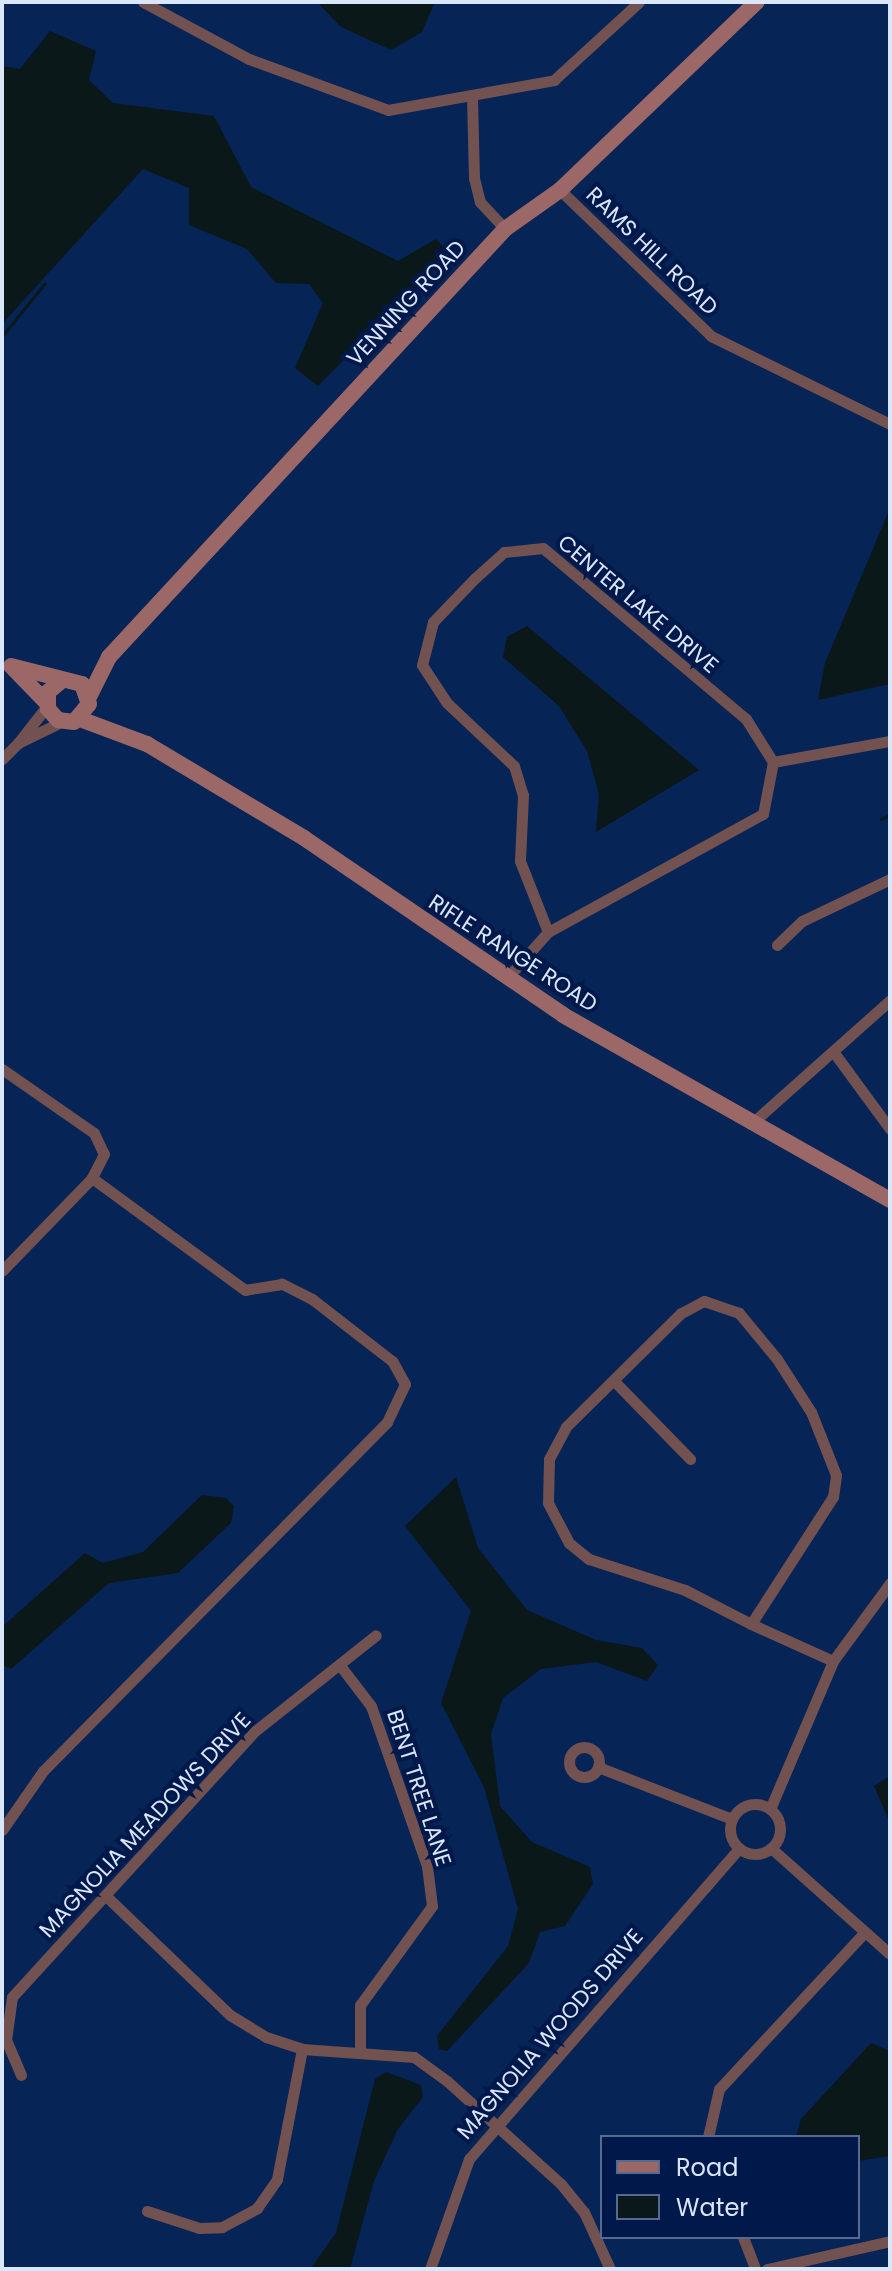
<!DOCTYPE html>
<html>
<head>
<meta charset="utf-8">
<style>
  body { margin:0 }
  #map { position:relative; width:892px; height:2271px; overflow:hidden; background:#062456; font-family:Poppins,sans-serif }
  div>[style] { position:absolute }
  .water>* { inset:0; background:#0a1819 }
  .stream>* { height:3px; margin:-1.5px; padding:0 1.5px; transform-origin:1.5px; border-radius:1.5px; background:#0a1819 }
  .minor>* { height:11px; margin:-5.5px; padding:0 5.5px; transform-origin:5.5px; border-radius:5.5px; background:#725151 }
  .minor>.ring { margin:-5.5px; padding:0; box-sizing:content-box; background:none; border:11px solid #725151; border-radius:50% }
  .secondary>* { height:16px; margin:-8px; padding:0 8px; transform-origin:8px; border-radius:8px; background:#9b6867 }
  span { translate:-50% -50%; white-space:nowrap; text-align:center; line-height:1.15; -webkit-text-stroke:8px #00194a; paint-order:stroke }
  .street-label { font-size:22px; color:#dae6f9 }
  .frame { position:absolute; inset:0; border:4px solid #dae6f9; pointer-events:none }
  .legend { position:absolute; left:600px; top:2135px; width:260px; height:104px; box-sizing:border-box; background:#00194a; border:2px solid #576b90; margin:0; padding:10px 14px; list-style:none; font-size:24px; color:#dae6f9 }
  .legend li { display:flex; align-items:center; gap:16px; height:40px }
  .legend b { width:40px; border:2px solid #576b90 }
</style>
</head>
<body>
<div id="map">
  <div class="water">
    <i style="clip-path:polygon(317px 2px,435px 2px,422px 32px,391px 50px,341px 27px)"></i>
    <i style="clip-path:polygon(50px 31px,96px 51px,89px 80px,113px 103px,214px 116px,251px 187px,398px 261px,436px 239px,450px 254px,318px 386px,295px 368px,323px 303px,309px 284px,276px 283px,247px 249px,189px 225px,189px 188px,143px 169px,2px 324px,2px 66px,20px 69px)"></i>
    <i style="clip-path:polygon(890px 508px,890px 684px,818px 700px,825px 663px)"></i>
    <i style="clip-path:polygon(527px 626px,699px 770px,596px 832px,599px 794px,587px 751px,559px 706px,503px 657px,507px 637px)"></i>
    <i style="clip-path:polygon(456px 1477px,478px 1548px,527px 1610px,596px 1640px,642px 1648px,658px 1665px,647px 1681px,596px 1662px,541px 1669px,503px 1698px,491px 1734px,500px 1806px,532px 1842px,590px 1867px,593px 1884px,565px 1926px,540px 1932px,529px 1963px,447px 2051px,439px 2049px,437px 2036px,508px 1946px,518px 1909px,484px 1787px,441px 1703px,471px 1611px,405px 1526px)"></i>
    <i style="clip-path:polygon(202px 1495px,226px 1498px,234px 1506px,231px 1523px,178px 1573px,109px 1583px,11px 1669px,2px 1665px,2px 1627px,85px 1553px,103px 1563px,143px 1552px)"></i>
    <i style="clip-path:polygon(890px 1776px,890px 1823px,874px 1786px)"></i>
    <i style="clip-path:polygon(871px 2043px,890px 2051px,890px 2156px,858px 2161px,858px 2137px,796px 2137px,801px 2119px)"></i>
    <i style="clip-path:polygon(386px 2072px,421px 2085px,423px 2097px,398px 2129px,374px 2181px,350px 2269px,310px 2269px,336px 2233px,375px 2079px)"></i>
  </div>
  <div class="stream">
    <i style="left:2px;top:336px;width:68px;rotate:-50.9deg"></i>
    <i style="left:881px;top:819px;width:10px;rotate:-24deg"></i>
  </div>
  <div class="minor">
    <i style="left:143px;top:2px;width:120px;rotate:28.3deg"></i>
    <i style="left:249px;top:59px;width:148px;rotate:20.1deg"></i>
    <i style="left:388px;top:110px;width:169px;rotate:-10.2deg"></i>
    <i style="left:554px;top:80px;width:115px;rotate:-42.5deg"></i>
    <i style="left:472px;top:97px;width:81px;rotate:88.6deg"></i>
    <i style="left:474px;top:178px;width:25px;rotate:76deg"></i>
    <i style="left:480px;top:202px;width:37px;rotate:47deg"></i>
    <i style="left:560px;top:190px;width:210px;rotate:44deg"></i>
    <i style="left:711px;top:336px;width:199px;rotate:26.2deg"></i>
    <i style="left:47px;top:706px;width:47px;rotate:128.1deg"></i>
    <i style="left:18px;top:743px;width:48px;rotate:-26deg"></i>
    <i style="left:2px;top:759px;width:23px;rotate:-45deg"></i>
    <i style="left:773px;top:762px;width:119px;rotate:-10.2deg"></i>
    <i style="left:777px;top:945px;width:35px;rotate:-44deg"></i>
    <i style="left:802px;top:921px;width:98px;rotate:-25.5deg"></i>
    <i style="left:507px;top:978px;width:62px;rotate:-48.3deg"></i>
    <i style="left:548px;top:932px;width:245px;rotate:-28.8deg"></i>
    <i style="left:763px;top:814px;width:53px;rotate:-79.1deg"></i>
    <i style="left:773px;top:762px;width:51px;rotate:-122.1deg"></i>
    <i style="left:746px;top:719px;width:265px;rotate:-139.9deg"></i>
    <i style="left:543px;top:548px;width:39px;rotate:174deg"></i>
    <i style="left:504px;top:552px;width:39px;rotate:138deg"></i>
    <i style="left:475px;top:578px;width:61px;rotate:133.7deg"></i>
    <i style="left:433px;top:622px;width:44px;rotate:104.3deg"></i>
    <i style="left:422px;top:665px;width:45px;rotate:56.7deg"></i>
    <i style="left:447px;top:703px;width:92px;rotate:43.2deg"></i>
    <i style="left:514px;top:766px;width:30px;rotate:73deg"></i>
    <i style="left:523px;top:795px;width:66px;rotate:92.6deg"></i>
    <i style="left:520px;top:861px;width:76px;rotate:68.5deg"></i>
    <i style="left:835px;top:1054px;width:93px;rotate:53.7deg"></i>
    <i style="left:2px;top:1069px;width:112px;rotate:34.8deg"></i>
    <i style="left:94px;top:1133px;width:23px;rotate:65deg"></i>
    <i style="left:104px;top:1154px;width:27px;rotate:117deg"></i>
    <i style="left:92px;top:1178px;width:129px;rotate:134.1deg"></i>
    <i style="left:751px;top:1124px;width:186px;rotate:-41.7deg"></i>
    <i style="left:614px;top:1381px;width:109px;rotate:45.7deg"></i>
    <i style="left:751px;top:1624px;width:151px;rotate:-57.2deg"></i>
    <i style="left:833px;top:1497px;width:22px;rotate:-82deg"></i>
    <i style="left:836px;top:1475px;width:68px;rotate:-111.6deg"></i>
    <i style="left:811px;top:1412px;width:63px;rotate:-122.7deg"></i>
    <i style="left:777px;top:1359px;width:60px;rotate:-129.6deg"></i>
    <i style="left:739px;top:1313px;width:37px;rotate:-161deg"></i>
    <i style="left:704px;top:1301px;width:26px;rotate:152deg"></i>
    <i style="left:681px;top:1313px;width:162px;rotate:135.3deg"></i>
    <i style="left:566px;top:1427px;width:36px;rotate:118deg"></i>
    <i style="left:549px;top:1459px;width:44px;rotate:91.3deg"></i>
    <i style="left:548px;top:1503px;width:45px;rotate:62.3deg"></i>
    <i style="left:569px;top:1543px;width:26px;rotate:39deg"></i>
    <i style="left:589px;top:1559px;width:101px;rotate:17.9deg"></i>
    <i style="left:685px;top:1590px;width:74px;rotate:27.3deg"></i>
    <i style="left:751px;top:1624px;width:90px;rotate:24.3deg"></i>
    <i style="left:342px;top:1668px;width:48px;rotate:52.7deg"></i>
    <i style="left:371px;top:1706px;width:170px;rotate:70.7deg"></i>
    <i style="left:427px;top:1866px;width:40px;rotate:82.9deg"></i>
    <i style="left:432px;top:1906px;width:122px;rotate:126deg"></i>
    <i style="left:360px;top:2005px;width:46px;rotate:90deg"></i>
    <i class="ring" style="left:569px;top:1747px;width:19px;height:19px"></i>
    <i style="left:598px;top:1767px;width:144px;rotate:21.2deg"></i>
    <i class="ring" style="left:730px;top:1804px;width:39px;height:39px"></i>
    <i style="left:770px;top:1809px;width:161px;rotate:-66.9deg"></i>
    <i style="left:833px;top:1661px;width:97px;rotate:-53.8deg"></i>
    <i style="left:2px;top:1830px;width:72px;rotate:-55.2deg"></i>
    <i style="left:43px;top:1771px;width:490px;rotate:-45.4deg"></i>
    <i style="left:387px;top:1422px;width:42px;rotate:-64.7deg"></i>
    <i style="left:405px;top:1384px;width:26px;rotate:-119deg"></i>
    <i style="left:392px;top:1361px;width:101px;rotate:-142.2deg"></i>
    <i style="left:312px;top:1299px;width:34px;rotate:-153deg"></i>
    <i style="left:282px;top:1284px;width:37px;rotate:171deg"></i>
    <i style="left:245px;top:1290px;width:190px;rotate:-143.8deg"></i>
    <i style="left:771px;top:1848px;width:159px;rotate:41.7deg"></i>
    <i style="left:108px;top:1898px;width:169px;rotate:43.8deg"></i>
    <i style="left:230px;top:2015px;width:42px;rotate:31.4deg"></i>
    <i style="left:266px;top:2037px;width:38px;rotate:18deg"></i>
    <i style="left:302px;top:2049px;width:112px;rotate:4.1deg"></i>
    <i style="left:414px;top:2057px;width:41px;rotate:36deg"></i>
    <i style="left:447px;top:2081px;width:154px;rotate:42.1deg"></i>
    <i style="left:561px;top:2184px;width:36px;rotate:51deg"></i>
    <i style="left:584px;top:2212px;width:63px;rotate:65.5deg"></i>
    <i style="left:21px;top:2075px;width:38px;rotate:-113deg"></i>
    <i style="left:6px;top:2040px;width:43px;rotate:-82.1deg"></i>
    <i style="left:12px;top:1997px;width:360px;rotate:-47.6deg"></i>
    <i style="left:255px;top:1731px;width:154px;rotate:-38.4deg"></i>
    <i style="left:708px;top:2137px;width:49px;rotate:-77.1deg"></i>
    <i style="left:719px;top:2089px;width:213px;rotate:-47.1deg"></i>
    <i style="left:147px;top:2211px;width:55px;rotate:18.1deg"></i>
    <i style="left:199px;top:2228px;width:23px;rotate:-2deg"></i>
    <i style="left:222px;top:2227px;width:40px;rotate:-28deg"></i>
    <i style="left:257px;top:2208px;width:35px;rotate:-55deg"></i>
    <i style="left:277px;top:2179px;width:132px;rotate:-79.1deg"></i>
    <i style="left:743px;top:2237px;width:34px;rotate:69deg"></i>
    <i style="left:430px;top:2269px;width:117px;rotate:-70.5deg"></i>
    <i style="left:469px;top:2159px;width:412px;rotate:-49deg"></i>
    <i style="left:767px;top:2269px;width:126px;rotate:-12.8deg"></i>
  </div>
  <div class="secondary">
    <i style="left:11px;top:666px;width:73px;rotate:14.2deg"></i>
    <i style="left:82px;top:684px;width:21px;rotate:71deg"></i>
    <i style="left:89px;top:704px;width:23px;rotate:130deg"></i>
    <i style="left:74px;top:722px;width:16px;rotate:-173deg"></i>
    <i style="left:58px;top:720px;width:15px;rotate:-132deg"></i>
    <i style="left:48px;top:709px;width:17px;rotate:-90deg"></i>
    <i style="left:48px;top:692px;width:17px;rotate:-40deg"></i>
    <i style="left:13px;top:668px;width:47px;rotate:45.9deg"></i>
    <i style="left:89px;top:697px;width:45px;rotate:-63.4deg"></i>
    <i style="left:109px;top:657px;width:583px;rotate:-47.22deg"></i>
    <i style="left:505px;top:229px;width:67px;rotate:-35.3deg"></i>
    <i style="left:560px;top:190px;width:272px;rotate:-43.7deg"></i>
    <i style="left:80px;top:719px;width:72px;rotate:20.5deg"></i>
    <i style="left:147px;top:744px;width:183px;rotate:30.9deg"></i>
    <i style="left:304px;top:838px;width:314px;rotate:34.3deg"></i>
    <i style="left:563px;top:1015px;width:376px;rotate:29.5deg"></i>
  </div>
  <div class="street-label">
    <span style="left:652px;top:251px;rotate:44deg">RAMS HILL ROAD</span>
    <span style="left:406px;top:303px;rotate:-47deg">VENNING ROAD</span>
    <span style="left:638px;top:604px;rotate:40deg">CENTER LAKE DRIVE</span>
    <span style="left:513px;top:953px;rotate:33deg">RIFLE RANGE ROAD</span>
    <span style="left:419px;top:1788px;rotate:72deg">BENT TREE LANE</span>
    <span style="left:145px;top:1825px;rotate:-47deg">MAGNOLIA MEADOWS DRIVE</span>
    <span style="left:550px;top:2034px;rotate:-49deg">MAGNOLIA WOODS DRIVE</span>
  </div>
  <div class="frame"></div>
  <ul class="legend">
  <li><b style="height:10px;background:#9b6867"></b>Road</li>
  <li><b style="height:22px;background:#0a1819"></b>Water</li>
  </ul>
</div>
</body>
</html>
